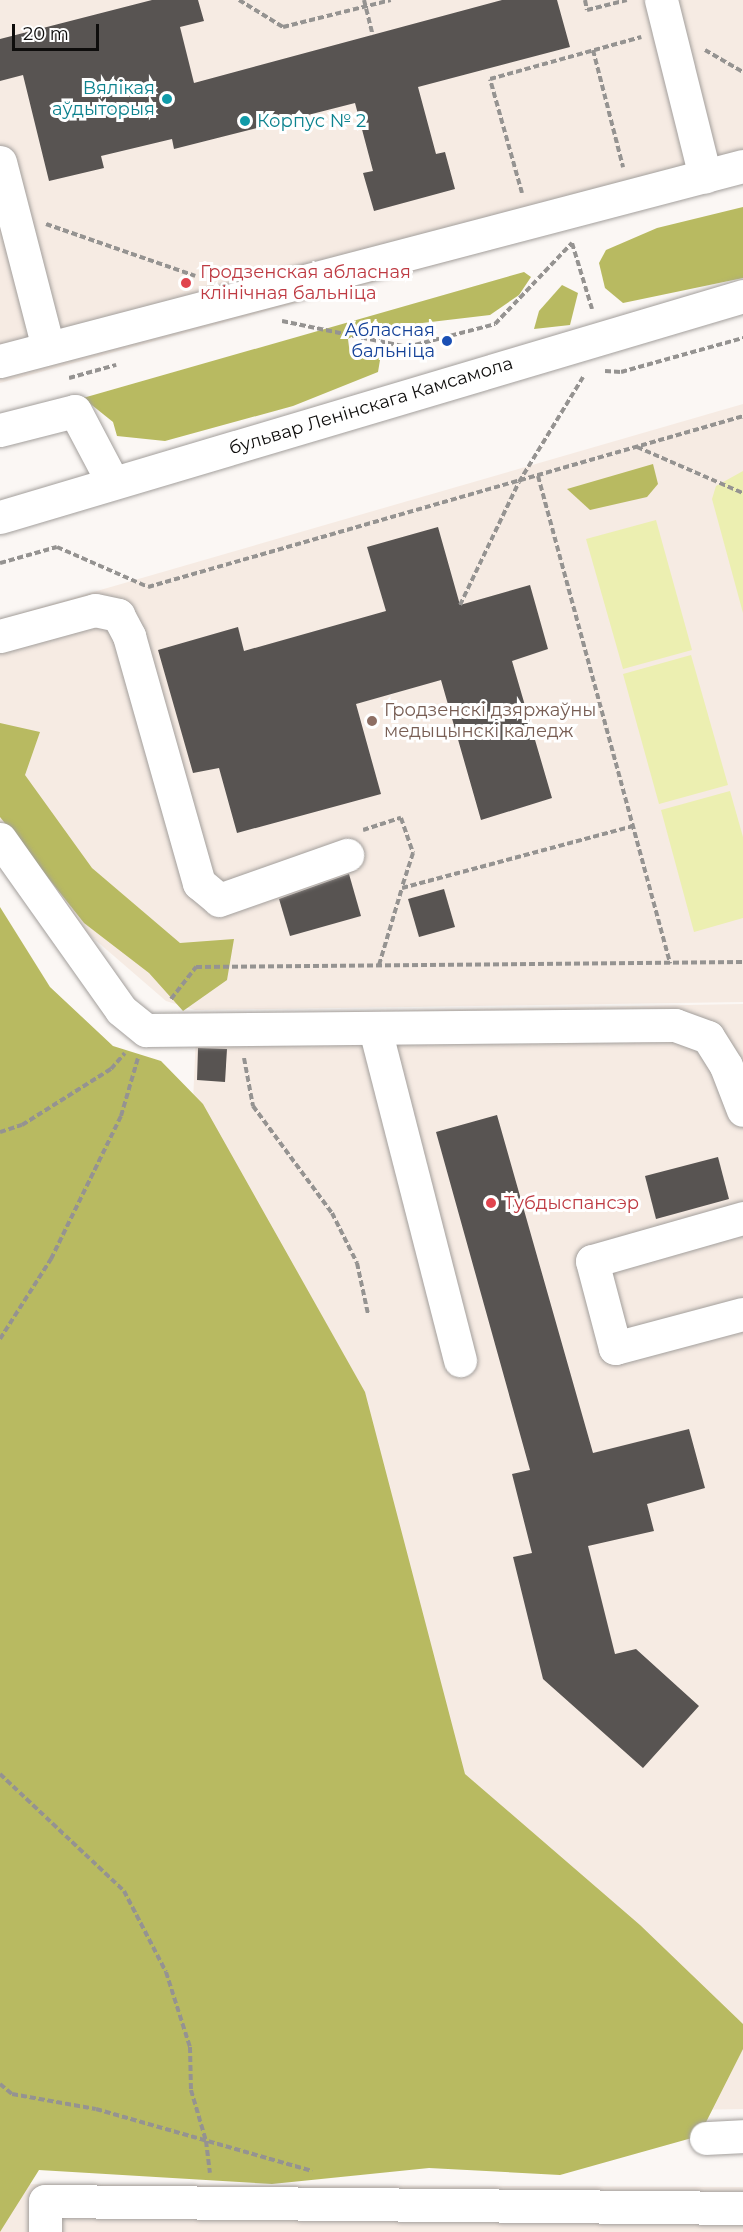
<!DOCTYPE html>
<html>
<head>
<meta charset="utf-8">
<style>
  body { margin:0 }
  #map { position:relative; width:743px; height:2232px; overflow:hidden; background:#fbf7f4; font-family:Montserrat,sans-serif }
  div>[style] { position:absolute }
  .built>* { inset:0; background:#f6ebe3 }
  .green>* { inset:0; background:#ecefb1 }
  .forest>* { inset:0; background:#b8ba61 }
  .building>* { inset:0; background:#585452 }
  .path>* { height:4px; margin-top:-2px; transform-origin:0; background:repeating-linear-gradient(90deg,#959391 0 6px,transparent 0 9px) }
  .roads { filter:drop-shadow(0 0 2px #a39f9c) drop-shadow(0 0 2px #a39f9c) }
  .minor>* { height:33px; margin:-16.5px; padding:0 16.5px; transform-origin:16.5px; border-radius:16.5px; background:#fff }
  .dots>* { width:16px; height:16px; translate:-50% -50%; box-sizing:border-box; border:3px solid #fff; border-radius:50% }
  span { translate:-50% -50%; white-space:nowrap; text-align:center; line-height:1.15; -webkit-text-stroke:6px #fff; paint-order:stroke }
  .culture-label { font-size:18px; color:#0d838f }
  .right { translate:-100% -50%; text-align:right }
  .left { translate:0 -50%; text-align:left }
  .health-label { font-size:18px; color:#be3a42 }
  .transit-label { font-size:18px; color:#164399 }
  .street-label { font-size:18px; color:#0e0d0c }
  .education-label { font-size:18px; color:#785e54 }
  .scale { position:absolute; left:12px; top:24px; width:87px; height:27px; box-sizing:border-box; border:3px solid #0e0d0c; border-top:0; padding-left:8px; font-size:18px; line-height:21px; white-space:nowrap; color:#0e0d0c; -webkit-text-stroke:4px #fff; paint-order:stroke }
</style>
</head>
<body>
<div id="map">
  <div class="built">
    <i style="clip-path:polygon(0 0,743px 0,743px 182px,0 383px)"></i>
    <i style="clip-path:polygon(743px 404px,743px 1002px,195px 1010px,166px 1001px,78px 925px,0 823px,0 619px)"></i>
    <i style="clip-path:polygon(743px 1004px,743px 2109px,296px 2117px,192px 1123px,197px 1014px)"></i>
    <i style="clip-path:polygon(0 2184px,743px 2187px,743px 2232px,0 2232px)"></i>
  </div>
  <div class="green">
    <i style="clip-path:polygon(743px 471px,743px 613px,712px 499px,716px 486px)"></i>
    <i style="clip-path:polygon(656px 520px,692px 650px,623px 669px,586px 539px)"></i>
    <i style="clip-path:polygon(691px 655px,728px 785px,659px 804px,623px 674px)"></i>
    <i style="clip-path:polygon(730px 791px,743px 837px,743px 918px,694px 932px,661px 810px)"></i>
  </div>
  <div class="forest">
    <i style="clip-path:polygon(743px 207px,743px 278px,623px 303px,605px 288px,599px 263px,606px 250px,657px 228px)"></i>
    <i style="clip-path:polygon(524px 272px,531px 277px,519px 295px,490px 315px,363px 330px,348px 339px,350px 355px,381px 354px,378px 372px,293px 406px,165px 441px,117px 436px,113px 422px,83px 398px)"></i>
    <i style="clip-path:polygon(562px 285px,578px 293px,570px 325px,534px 329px,539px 311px)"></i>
    <i style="clip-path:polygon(653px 464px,658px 484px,647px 497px,590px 510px,567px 489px)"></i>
    <i style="clip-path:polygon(0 723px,40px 732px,25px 775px,92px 868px,180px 943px,234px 939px,227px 980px,183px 1011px,149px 973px,84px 923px,0 817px)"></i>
    <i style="clip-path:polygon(0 907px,50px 987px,113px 1046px,161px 1061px,203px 1104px,365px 1392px,465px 1774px,640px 1925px,743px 2024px,743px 2049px,699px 2136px,560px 2175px,429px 2168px,272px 2184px,39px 2170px,0 2232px)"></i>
  </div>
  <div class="building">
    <i style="clip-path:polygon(152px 0,198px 0,204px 21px,180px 27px,194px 83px,502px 0,557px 0,570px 47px,418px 87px,436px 154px,445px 152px,455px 189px,374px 211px,363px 173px,373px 171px,355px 103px,174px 149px,172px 139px,101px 156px,104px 168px,49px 181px,23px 75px,0 81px,0 39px)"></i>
    <i style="clip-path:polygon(438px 527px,460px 605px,530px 585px,548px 649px,512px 661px,552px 798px,481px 820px,441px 680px,356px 704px,381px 794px,237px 833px,219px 768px,193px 773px,158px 650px,238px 627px,244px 651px,386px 611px,367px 547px)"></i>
    <i style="clip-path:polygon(349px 874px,361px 916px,290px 936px,279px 899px)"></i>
    <i style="clip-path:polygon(444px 889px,455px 927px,419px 937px,408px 899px)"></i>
    <i style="clip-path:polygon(198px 1048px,227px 1049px,225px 1082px,197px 1080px)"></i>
    <i style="clip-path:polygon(497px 1115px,593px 1453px,689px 1429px,705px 1488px,647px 1504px,654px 1531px,588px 1546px,615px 1654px,636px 1649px,699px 1706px,643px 1768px,543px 1679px,513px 1557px,532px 1553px,512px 1474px,530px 1470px,436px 1132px)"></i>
    <i style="clip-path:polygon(718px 1157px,729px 1199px,656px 1219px,645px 1176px)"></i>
  </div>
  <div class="path">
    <i style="left:239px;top:0;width:52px;rotate:31.5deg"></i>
    <i style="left:283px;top:27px;width:111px;rotate:-14deg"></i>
    <i style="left:364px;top:0;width:36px;rotate:76deg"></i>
    <i style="left:585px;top:0;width:10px;rotate:79deg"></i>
    <i style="left:587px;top:10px;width:41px;rotate:-14deg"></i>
    <i style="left:593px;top:50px;width:121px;rotate:75.6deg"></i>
    <i style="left:705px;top:50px;width:44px;rotate:30.1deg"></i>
    <i style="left:522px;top:193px;width:118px;rotate:-105.7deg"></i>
    <i style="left:490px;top:79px;width:157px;rotate:-15.5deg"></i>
    <i style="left:46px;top:224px;width:158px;rotate:19.2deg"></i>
    <i style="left:282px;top:321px;width:128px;rotate:11.7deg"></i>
    <i style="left:407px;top:347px;width:91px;rotate:-14.6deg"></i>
    <i style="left:495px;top:324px;width:112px;rotate:-46.5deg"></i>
    <i style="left:572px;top:243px;width:69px;rotate:73.1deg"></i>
    <i style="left:605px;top:371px;width:16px;rotate:4deg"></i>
    <i style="left:621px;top:372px;width:127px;rotate:-15.6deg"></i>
    <i style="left:69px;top:378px;width:49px;rotate:-15.5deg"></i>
    <i style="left:637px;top:447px;width:116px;rotate:23.5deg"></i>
    <i style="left:538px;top:476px;width:505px;rotate:74.83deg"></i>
    <i style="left:0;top:563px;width:59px;rotate:-15.7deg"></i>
    <i style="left:57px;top:547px;width:99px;rotate:23.7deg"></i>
    <i style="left:148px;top:587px;width:619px;rotate:-16.03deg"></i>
    <i style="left:460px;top:605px;width:136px;rotate:-64.4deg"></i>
    <i style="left:519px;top:482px;width:123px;rotate:-58.6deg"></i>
    <i style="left:363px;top:830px;width:40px;rotate:-18deg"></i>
    <i style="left:401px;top:818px;width:37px;rotate:71deg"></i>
    <i style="left:413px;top:853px;width:36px;rotate:108deg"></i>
    <i style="left:379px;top:965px;width:80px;rotate:-73.4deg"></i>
    <i style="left:402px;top:888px;width:239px;rotate:-15deg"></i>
    <i style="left:171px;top:999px;width:41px;rotate:-52deg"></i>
    <i style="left:196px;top:967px;width:547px;rotate:-0.52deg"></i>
    <i style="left:244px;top:1058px;width:49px;rotate:79.4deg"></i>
    <i style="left:253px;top:1106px;width:133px;rotate:53.6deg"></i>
    <i style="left:332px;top:1213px;width:56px;rotate:63.4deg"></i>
    <i style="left:357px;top:1263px;width:52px;rotate:77.8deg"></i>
    <i style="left:0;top:1132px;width:23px;rotate:-18deg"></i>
    <i style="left:22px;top:1125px;width:105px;rotate:-32.2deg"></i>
    <i style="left:111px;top:1069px;width:21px;rotate:-49deg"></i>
    <i style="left:0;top:1339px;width:95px;rotate:-57.5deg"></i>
    <i style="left:51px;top:1259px;width:159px;rotate:-63.9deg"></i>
    <i style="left:121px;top:1116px;width:60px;rotate:-73.7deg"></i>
    <i style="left:0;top:1774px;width:170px;rotate:43.3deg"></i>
    <i style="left:124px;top:1891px;width:91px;rotate:62.6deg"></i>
    <i style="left:166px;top:1972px;width:79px;rotate:72.3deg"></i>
    <i style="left:190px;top:2047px;width:43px;rotate:88.7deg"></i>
    <i style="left:191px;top:2090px;width:53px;rotate:73.6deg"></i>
    <i style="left:206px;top:2141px;width:32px;rotate:83deg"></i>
    <i style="left:0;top:2084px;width:16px;rotate:40deg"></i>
    <i style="left:12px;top:2094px;width:85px;rotate:10.1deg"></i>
    <i style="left:96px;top:2109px;width:225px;rotate:16deg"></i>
  </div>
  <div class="roads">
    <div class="minor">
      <i style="left:661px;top:0;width:182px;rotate:76deg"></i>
      <i style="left:0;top:162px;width:192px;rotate:75.5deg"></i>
      <i style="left:0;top:361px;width:768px;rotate:-14.71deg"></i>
      <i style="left:0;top:430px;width:77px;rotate:-14.2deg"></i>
      <i style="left:75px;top:411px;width:81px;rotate:62.2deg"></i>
      <i style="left:0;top:517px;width:775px;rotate:-16.56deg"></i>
      <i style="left:0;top:636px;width:98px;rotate:-15.3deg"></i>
      <i style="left:95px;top:610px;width:24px;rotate:12deg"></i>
      <i style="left:118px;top:615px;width:24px;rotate:62deg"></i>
      <i style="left:129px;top:636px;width:257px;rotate:74.2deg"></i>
      <i style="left:199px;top:883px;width:26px;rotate:40deg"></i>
      <i style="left:219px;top:900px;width:136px;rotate:-19.4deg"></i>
      <i style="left:0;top:839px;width:209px;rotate:54.7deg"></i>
      <i style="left:121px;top:1010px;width:32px;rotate:39deg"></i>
      <i style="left:146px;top:1030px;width:529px;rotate:-0.54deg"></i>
      <i style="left:675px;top:1025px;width:35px;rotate:20deg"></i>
      <i style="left:708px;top:1037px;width:34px;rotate:58deg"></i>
      <i style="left:726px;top:1066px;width:47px;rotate:68.9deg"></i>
      <i style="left:375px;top:1029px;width:342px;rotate:75.6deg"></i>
      <i style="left:743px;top:1218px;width:157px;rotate:164.1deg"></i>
      <i style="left:592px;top:1261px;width:90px;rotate:75.2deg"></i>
      <i style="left:615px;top:1348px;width:132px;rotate:-14.9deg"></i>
      <i style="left:706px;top:2138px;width:37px;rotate:-3deg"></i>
      <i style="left:45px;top:2232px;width:31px;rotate:-90deg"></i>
      <i style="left:45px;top:2201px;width:698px;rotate:0.57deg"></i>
    </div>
  </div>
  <div class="dots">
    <i style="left:167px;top:99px;background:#0f9aa8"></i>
    <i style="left:245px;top:121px;background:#0f9aa8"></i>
    <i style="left:186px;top:283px;background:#e0444e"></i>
    <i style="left:447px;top:341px;background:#1a4fb4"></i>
    <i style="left:372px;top:721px;background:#8d6e63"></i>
    <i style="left:491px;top:1203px;background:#e0444e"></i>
  </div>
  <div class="culture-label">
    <span class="right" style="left:155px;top:99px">Вялікая<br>аўдыторыя</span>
    <span class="left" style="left:257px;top:121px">Корпус № 2</span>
  </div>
  <div class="health-label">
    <span class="left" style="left:200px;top:283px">Гродзенская абласная<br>клінічная бальніца</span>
    <span class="left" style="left:504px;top:1203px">Тубдыспансэр</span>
  </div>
  <div class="transit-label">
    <span class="right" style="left:435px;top:341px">Абласная<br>бальніца</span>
  </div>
  <div class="street-label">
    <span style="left:371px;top:406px;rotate:-17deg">бульвар Ленінскага Камсамола</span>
  </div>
  <div class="education-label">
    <span class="left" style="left:384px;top:721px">Гродзенскі дзяржаўны<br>медыцынскі каледж</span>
  </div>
  <div class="scale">20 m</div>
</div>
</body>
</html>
